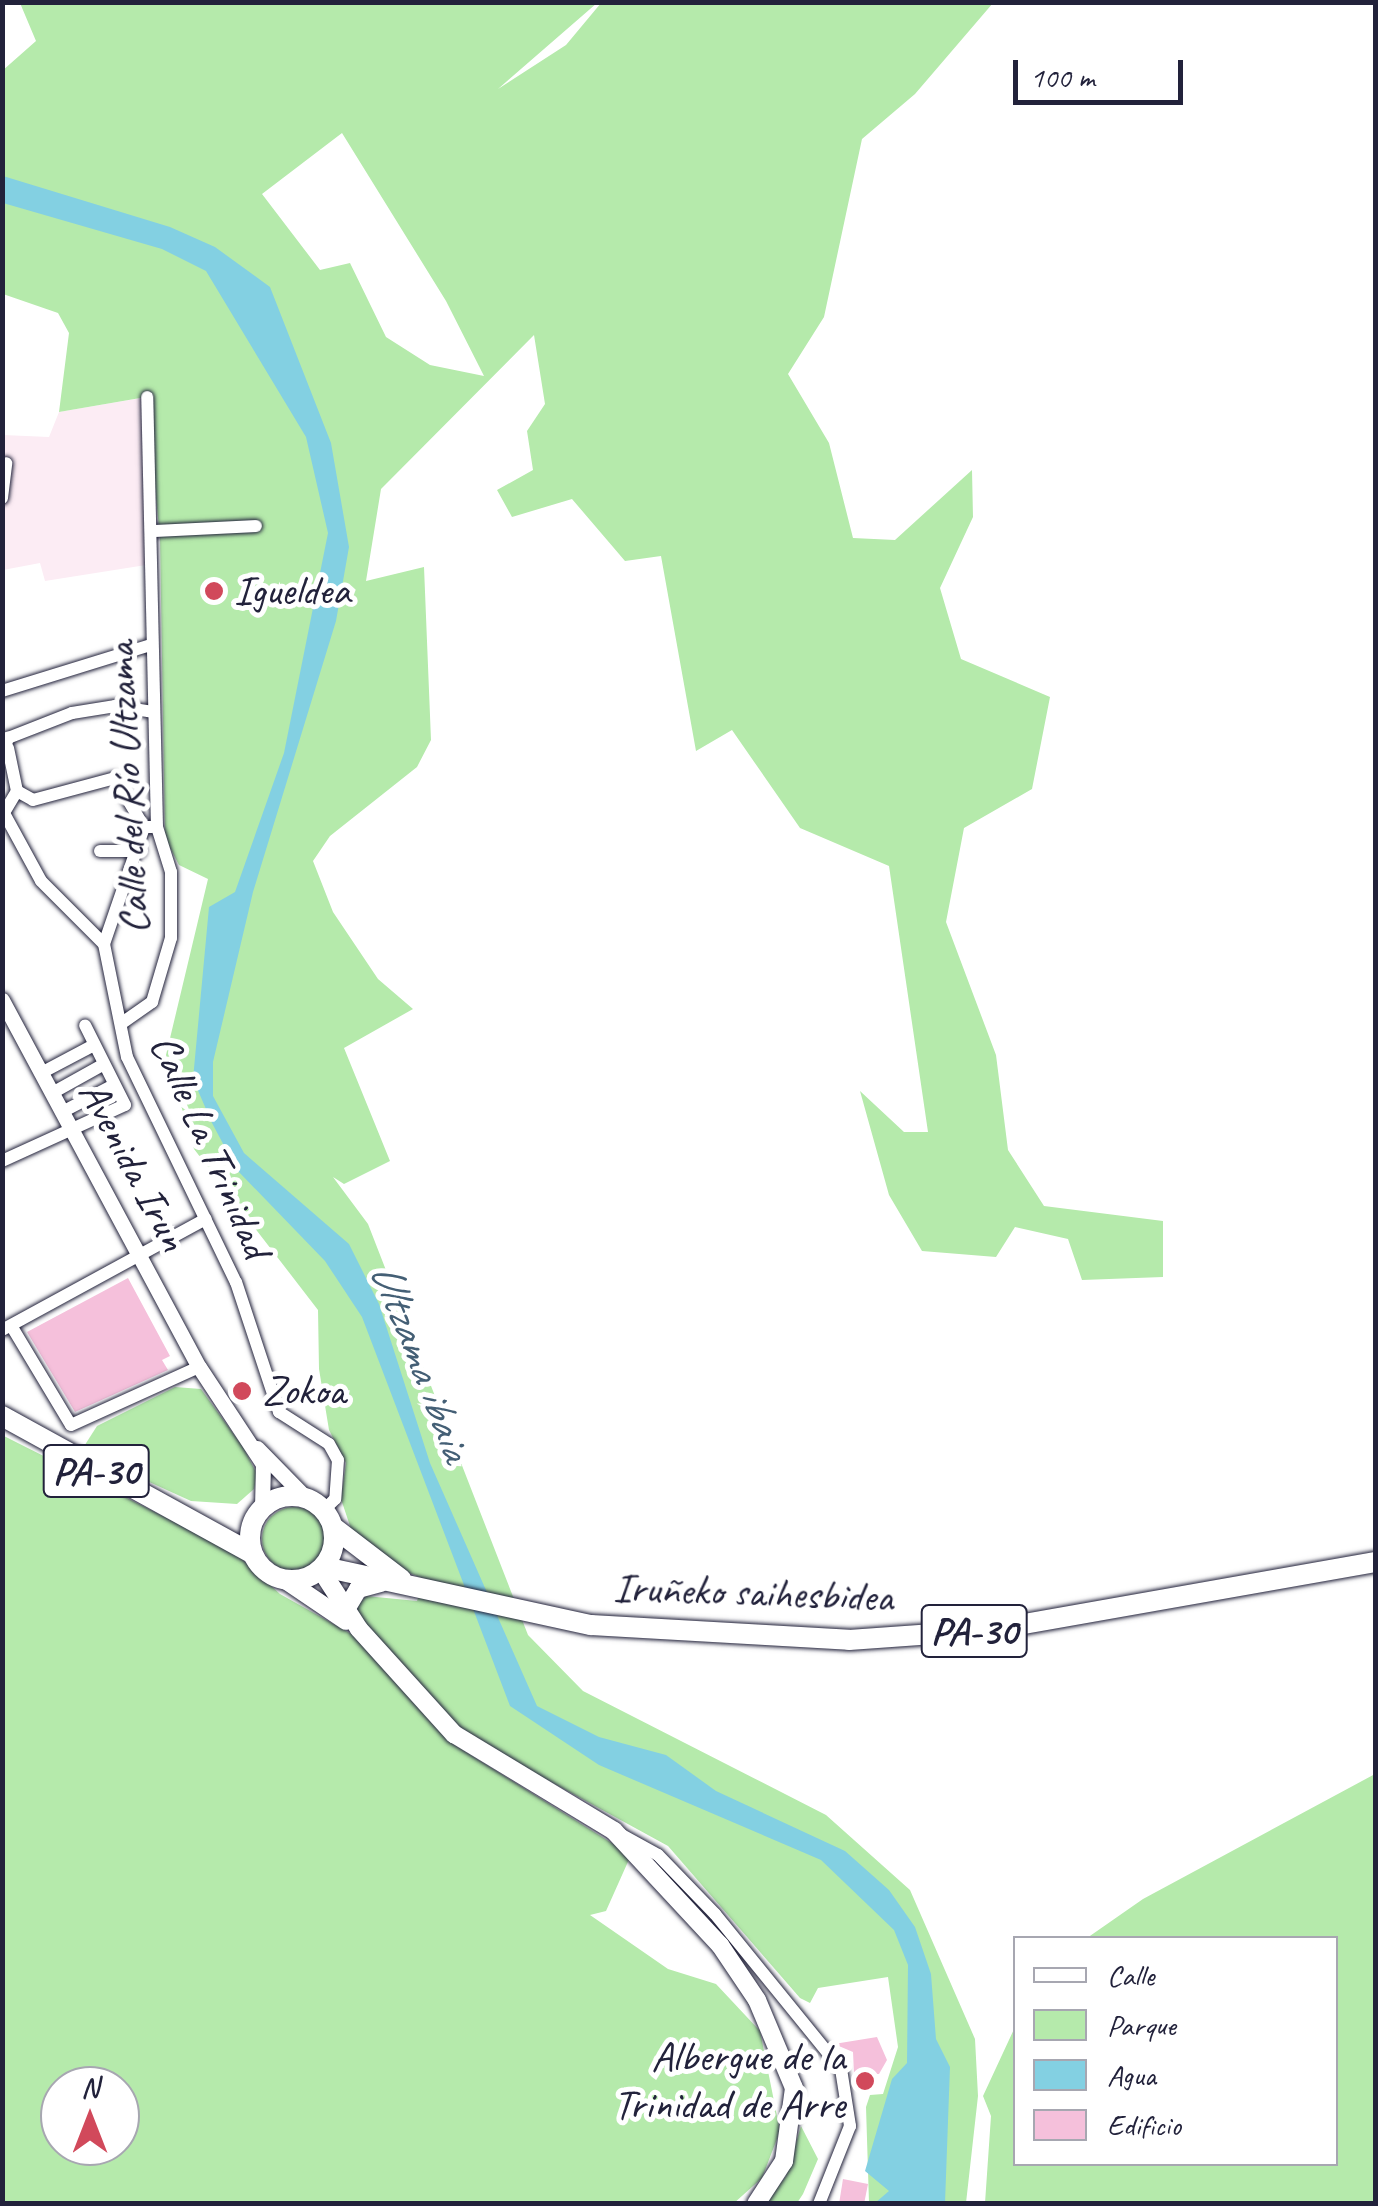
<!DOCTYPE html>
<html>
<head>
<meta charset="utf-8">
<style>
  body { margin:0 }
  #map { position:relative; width:1378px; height:2206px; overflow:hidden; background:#fff; font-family:Caveat,sans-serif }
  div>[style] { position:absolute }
  .built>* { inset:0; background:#fcecf4 }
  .green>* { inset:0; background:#b5eaab }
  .round { border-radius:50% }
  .water>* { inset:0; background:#83d0e2 }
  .building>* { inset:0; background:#f5c0db }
  .roads { filter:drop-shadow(0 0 2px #22223b) drop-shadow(0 0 2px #22223b) }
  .minor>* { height:12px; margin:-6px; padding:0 6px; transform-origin:6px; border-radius:6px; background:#fff }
  .tertiary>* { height:15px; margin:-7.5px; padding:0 7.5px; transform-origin:7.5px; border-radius:7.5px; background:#fff }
  .secondary>* { height:18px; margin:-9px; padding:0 9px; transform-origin:9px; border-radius:9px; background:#fff }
  .trunk>* { height:20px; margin:-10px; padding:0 10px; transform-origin:10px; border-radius:10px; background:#fff }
  .trunk>.ring { margin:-10px; padding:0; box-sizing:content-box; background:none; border:20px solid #fff; border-radius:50% }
  .dots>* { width:28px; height:28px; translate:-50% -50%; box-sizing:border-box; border:5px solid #fff; border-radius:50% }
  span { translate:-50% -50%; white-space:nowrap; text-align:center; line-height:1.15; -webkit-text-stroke:10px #fff; paint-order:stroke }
  .shield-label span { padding:2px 8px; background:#fff; border:2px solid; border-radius:8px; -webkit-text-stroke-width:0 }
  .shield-label { font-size:40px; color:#22223b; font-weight:700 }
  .poi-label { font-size:42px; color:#22223b }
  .left { translate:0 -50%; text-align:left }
  .right { translate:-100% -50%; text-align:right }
  .street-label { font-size:42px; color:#22223b }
  .water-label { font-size:45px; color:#445f75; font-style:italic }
  .frame { position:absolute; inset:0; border:5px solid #22223b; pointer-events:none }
  .legend { position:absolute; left:1013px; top:1936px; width:325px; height:230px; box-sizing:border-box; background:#fff; border:2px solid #a7a7b1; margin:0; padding:12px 18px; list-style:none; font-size:30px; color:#22223b }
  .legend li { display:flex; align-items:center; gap:20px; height:50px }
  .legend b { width:50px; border:2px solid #a7a7b1 }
  .north { position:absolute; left:40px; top:2066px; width:100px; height:100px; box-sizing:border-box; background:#fff; border:2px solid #a7a7b1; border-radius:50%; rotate:0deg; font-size:28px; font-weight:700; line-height:40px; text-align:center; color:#22223b }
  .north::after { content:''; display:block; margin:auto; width:35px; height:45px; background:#d1495b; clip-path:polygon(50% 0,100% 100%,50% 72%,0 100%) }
  .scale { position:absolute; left:1013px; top:60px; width:170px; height:45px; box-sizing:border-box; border:5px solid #22223b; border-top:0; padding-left:12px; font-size:30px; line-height:35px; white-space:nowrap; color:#22223b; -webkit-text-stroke:8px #fff; paint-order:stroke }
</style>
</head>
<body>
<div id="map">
  <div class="built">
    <i style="clip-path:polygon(147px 397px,146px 565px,45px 581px,40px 563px,3px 570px,3px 435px,49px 437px,59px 412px)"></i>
  </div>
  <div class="green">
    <i style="clip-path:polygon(evenodd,20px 3px,597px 3px,498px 89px,566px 45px,601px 3px,993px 3px,915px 94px,862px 139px,824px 317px,788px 374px,829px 443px,853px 538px,895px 540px,972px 470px,973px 517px,940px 588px,961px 659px,1050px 697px,1032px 789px,964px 828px,946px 922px,996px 1055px,1008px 1150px,1044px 1206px,1163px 1221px,1163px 1277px,1082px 1280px,1068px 1239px,1015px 1227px,996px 1257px,922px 1251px,889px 1195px,860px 1091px,904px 1132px,928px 1132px,889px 866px,800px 828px,732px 730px,696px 751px,661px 556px,625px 561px,572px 499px,512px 517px,497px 490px,533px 470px,527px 431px,545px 404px,534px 335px,381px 489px,366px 581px,424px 567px,431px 740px,417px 767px,330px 836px,313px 861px,333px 912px,378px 979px,413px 1009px,344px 1048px,390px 1161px,344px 1184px,333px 1177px,368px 1224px,528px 1635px,583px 1691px,826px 1815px,910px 1890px,975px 2039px,978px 2096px,966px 2203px,869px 2203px,866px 2107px,870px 2095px,883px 2094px,898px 2047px,888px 1977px,818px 1988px,810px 2003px,800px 1998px,668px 1846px,469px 1737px,352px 1613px,366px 1596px,417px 1601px,424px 1579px,375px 1559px,354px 1538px,341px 1499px,346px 1463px,329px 1430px,319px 1369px,318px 1310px,194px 1149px,166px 1055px,208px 879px,179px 865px,165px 838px,160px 538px,146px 397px,59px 412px,69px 333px,58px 313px,3px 294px,2px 71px,36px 41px,20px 3px,342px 133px,446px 301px,484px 376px,430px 365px,386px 337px,350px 263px,320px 270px,262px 194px,342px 133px)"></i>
    <i style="clip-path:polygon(175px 1387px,201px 1389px,243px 1447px,257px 1474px,254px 1489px,237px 1504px,191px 1501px,81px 1451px,97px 1426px)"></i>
    <i style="clip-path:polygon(evenodd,2px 1435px,234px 1552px,280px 1594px,353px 1635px,453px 1744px,631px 1855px,606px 1911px,590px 1915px,668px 1969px,716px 1984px,760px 2031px,780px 2131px,762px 2178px,733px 2204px,3px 2203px,2px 1435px,60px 2086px,120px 2086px,120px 2146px,60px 2146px,60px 2086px)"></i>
    <i class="round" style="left:262px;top:1507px;width:64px;height:64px"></i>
    <i style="clip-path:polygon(1375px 1774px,1375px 2203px,985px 2203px,991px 2116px,983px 2096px,1015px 2027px,1016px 2164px,1336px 2164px,1336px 1938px,1087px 1938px,1143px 1899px)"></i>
    <i style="clip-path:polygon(801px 2126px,818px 2159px,803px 2194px,797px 2203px,765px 2204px,786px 2176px)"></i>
  </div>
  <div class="water">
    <i style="clip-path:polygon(3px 176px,170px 227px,215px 247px,270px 287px,331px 443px,349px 547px,336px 621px,253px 892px,213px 1062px,213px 1096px,244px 1153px,349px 1244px,379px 1304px,430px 1463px,537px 1706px,599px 1737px,666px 1755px,716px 1791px,845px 1851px,889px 1890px,915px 1927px,931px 1974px,936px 2039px,950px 2067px,945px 2203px,875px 2203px,889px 2191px,865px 2171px,892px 2079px,907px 2063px,908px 1965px,894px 1930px,821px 1860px,599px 1765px,510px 1706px,362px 1317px,325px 1261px,237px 1170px,212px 1123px,193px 1079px,209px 907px,235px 892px,284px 753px,328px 533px,306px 437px,206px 271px,162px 249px,3px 203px)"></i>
  </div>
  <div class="building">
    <i style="clip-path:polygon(128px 1278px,170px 1356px,162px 1360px,168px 1370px,75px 1412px,27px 1332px)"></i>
    <i style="clip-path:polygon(877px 2037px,887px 2060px,879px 2074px,854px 2074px,853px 2052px,834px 2044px)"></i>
    <i style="clip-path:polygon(843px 2179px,868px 2184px,864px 2204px,839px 2204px)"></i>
  </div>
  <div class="roads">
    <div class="minor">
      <i style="left:2px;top:498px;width:35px;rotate:-83deg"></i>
      <i style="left:156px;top:531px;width:100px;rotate:-2.9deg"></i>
      <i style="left:2px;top:691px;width:156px;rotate:-17.2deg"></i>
      <i style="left:8px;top:748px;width:44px;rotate:78.2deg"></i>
      <i style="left:17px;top:791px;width:26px;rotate:121deg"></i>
      <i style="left:4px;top:813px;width:77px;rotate:61.4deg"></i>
      <i style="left:41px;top:881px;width:89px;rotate:45deg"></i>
      <i style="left:104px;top:944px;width:115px;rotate:78.5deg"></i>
      <i style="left:127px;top:1057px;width:250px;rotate:64.2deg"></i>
      <i style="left:236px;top:1282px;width:137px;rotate:71.7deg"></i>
      <i style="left:279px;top:1412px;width:59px;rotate:32.6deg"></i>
      <i style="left:329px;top:1444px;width:18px;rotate:61deg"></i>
      <i style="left:338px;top:1460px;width:39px;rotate:94deg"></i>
      <i style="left:335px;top:1499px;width:16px;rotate:135deg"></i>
      <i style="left:4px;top:751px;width:14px;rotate:-73deg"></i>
      <i style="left:8px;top:738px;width:69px;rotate:-21.3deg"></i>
      <i style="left:72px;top:713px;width:44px;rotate:-9.2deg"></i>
      <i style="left:115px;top:706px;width:38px;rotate:9deg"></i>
      <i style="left:17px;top:791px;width:18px;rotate:29deg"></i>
      <i style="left:33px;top:800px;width:85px;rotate:-15deg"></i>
      <i style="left:115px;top:778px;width:57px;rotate:59.4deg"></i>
      <i style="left:100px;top:851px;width:40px"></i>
      <i style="left:104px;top:944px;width:124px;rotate:-71.1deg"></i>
      <i style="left:144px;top:827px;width:8px"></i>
      <i style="left:122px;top:1023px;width:37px;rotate:-35deg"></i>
      <i style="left:152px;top:1002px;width:67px;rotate:-73.5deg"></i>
      <i style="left:171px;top:938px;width:66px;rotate:-90deg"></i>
      <i style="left:171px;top:872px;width:47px;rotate:-107.3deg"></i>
      <i style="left:157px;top:827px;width:430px;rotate:-91.3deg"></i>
      <i style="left:43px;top:1072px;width:58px;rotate:-27.9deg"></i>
      <i style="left:54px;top:1092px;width:57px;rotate:-29.2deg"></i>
      <i style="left:64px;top:1111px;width:56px;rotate:-27.5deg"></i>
      <i style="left:2px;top:1161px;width:135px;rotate:-24.5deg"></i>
      <i style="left:125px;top:1105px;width:89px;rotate:-116.6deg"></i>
      <i style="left:12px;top:1327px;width:114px;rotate:59deg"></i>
      <i style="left:71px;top:1425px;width:141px;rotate:-24.4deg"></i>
      <i style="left:2px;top:1330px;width:232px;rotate:-28.6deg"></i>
      <i style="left:620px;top:1834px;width:43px;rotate:28.9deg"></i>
      <i style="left:658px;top:1855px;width:82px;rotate:46deg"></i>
      <i style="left:715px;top:1914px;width:200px;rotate:50.9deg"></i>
      <i style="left:841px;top:2069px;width:58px;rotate:81deg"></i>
      <i style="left:850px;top:2126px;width:84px;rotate:111.7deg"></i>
    </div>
    <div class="tertiary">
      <i style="left:2px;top:1000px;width:417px;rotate:61.8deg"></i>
      <i style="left:199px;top:1367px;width:116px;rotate:56.6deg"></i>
      <i style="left:263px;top:1464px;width:45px;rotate:91.3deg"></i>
      <i style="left:257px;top:1448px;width:71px;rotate:45.6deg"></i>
    </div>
    <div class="secondary">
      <i style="left:321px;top:1570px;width:70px;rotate:57.2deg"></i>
      <i style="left:359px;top:1629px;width:142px;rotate:47.9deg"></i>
      <i style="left:454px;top:1734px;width:187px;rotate:31.2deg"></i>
      <i style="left:614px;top:1831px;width:156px;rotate:47.1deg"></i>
      <i style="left:720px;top:1945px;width:66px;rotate:56.1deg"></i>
      <i style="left:757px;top:2000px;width:95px;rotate:67.2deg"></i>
      <i style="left:794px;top:2088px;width:74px;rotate:97.8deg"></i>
      <i style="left:784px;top:2161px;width:51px;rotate:123.1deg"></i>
      <i style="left:287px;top:1581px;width:71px;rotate:34.1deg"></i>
      <i style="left:345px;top:1611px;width:26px;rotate:-59deg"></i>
      <i style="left:358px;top:1589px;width:24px;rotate:-15deg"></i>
    </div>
    <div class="trunk">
      <i style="left:2px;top:1416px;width:286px;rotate:28.8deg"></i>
      <i class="ring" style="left:250px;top:1496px;width:64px;height:64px"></i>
      <i style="left:333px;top:1527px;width:86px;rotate:37.4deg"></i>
      <i style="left:324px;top:1567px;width:273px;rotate:12.3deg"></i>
      <i style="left:591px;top:1625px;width:258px;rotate:3.3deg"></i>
      <i style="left:849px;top:1640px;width:141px;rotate:-4.1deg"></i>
      <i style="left:990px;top:1630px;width:392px;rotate:-10deg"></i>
    </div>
  </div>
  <div class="dots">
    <i style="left:214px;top:591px;background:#d1495b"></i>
    <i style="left:242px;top:1391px;background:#d1495b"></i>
    <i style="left:865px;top:2081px;background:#d1495b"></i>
  </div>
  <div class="shield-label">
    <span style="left:96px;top:1471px">PA-30</span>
    <span style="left:974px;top:1631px">PA-30</span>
  </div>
  <div class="poi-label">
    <span class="left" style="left:234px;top:591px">Igueldea</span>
    <span class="left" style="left:262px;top:1391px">Zokoa</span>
    <span class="right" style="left:845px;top:2081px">Albergue de la<br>Trinidad de Arre</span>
  </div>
  <div class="street-label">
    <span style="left:128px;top:788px;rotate:-93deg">Calle del Río Ultzama</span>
    <span style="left:210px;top:1146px;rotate:66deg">Calle La Trinidad</span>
    <span style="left:133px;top:1166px;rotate:62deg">Avenida Irun</span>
    <span style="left:753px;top:1593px;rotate:2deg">Iruñeko saihesbidea</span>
  </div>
  <div class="water-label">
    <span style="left:421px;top:1361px;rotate:69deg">Ultzama ibaia</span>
  </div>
  <div class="frame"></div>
  <ul class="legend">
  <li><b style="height:12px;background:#fff"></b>Calle</li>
  <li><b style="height:28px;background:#b5eaab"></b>Parque</li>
  <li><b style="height:28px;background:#83d0e2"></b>Agua</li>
  <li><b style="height:28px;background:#f5c0db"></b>Edificio</li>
  </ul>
  <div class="north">N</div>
  <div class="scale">100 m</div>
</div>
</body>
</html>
